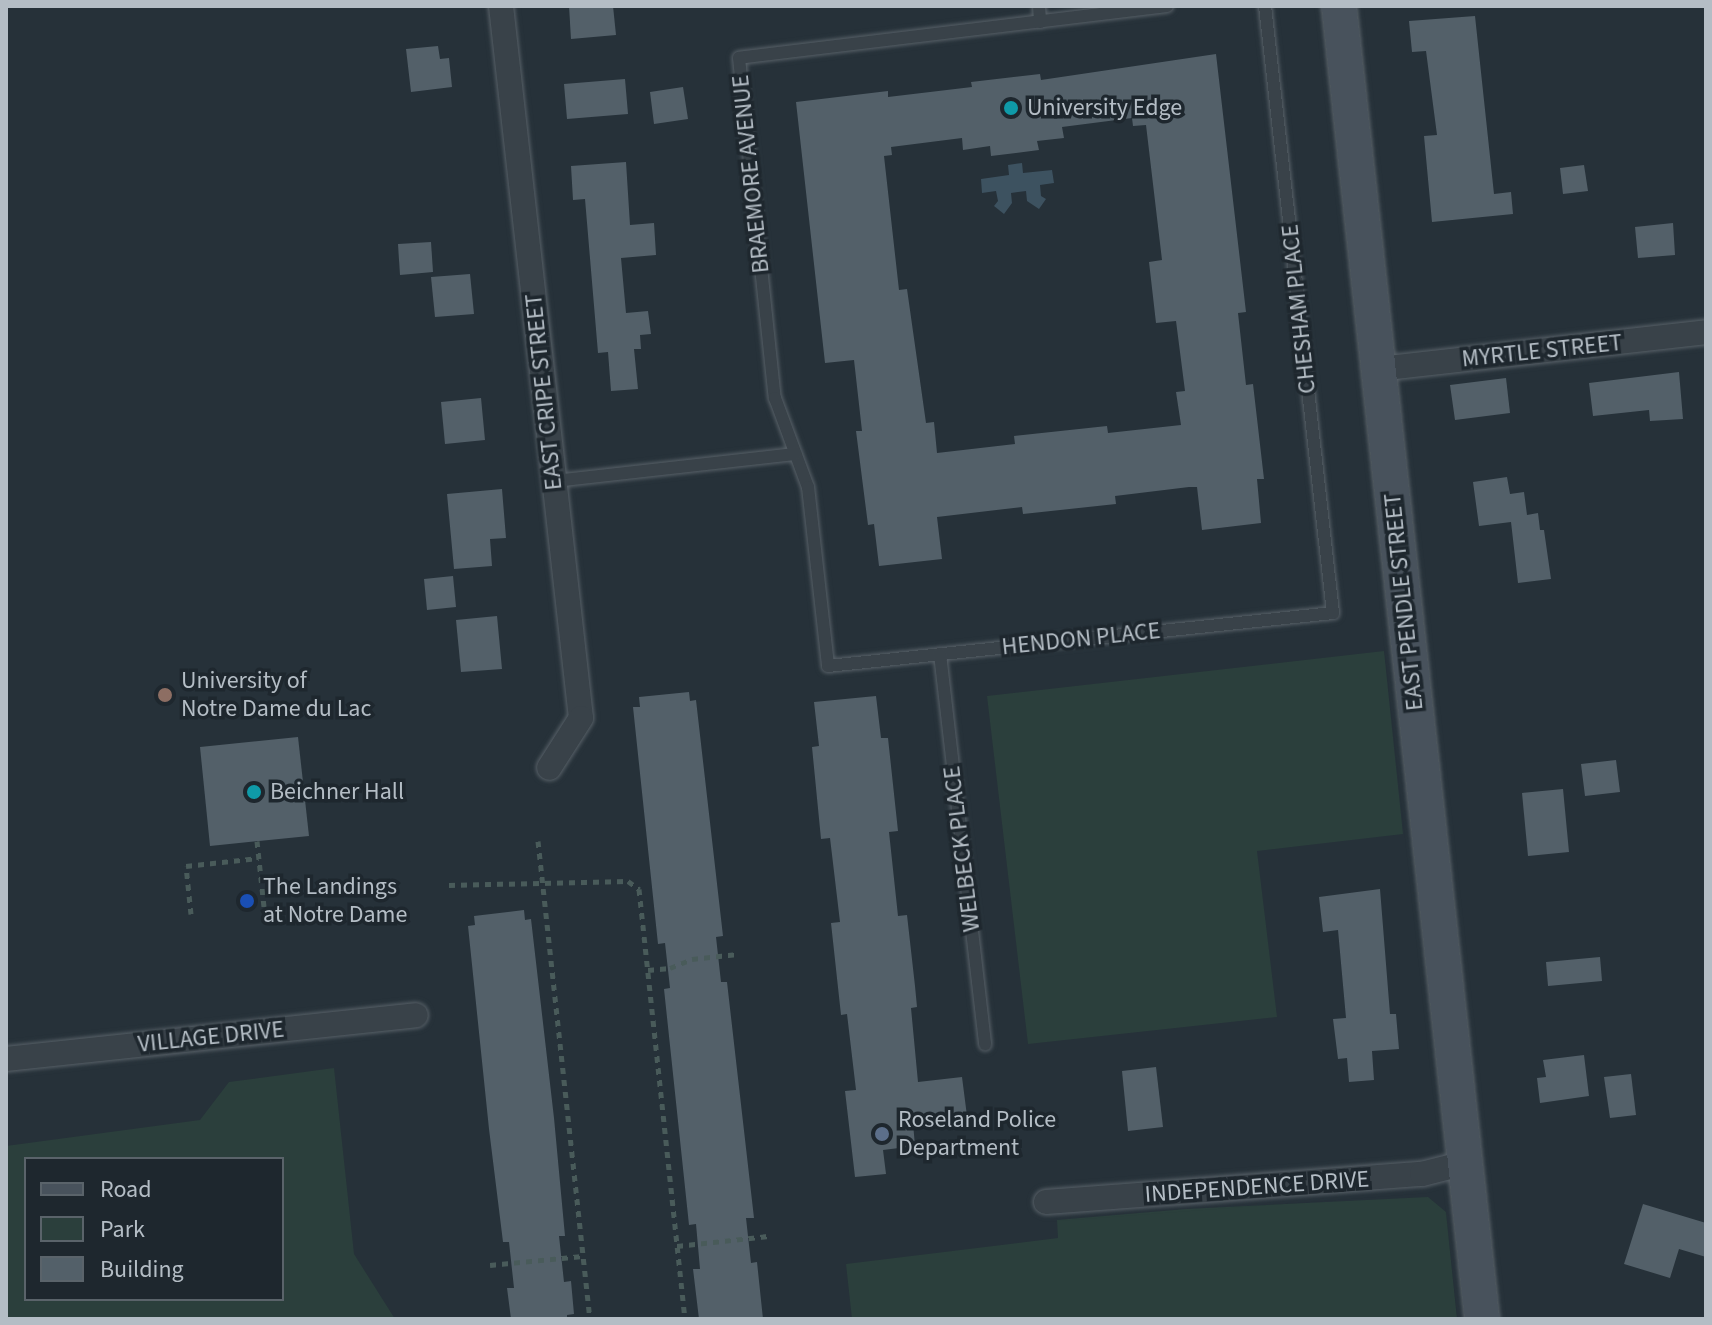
<!DOCTYPE html>
<html>
<head>
<meta charset="utf-8">
<style>
  body { margin:0 }
  #map { position:relative; width:1712px; height:1325px; overflow:hidden; background:#263139; font-family:"Source Sans 3",sans-serif }
  div>[style] { position:absolute }
  .green>* { inset:0; background:#2b3f3c }
  .water>* { inset:0; background:#3d5260 }
  .building>* { inset:0; background:#536069 }
  .path>* { height:5px; margin-top:-2.5px; transform-origin:0; background:repeating-linear-gradient(90deg,#495b5a 0 6px,transparent 0 12px) }
  .roads { filter:drop-shadow(0 0 2px #576067) drop-shadow(0 0 2px #576067) }
  .lane>* { height:12px; margin:-6px; padding:0 6px; transform-origin:6px; border-radius:6px; background:#394249 }
  .street>* { height:24px; margin:-12px; padding:0 12px; transform-origin:12px; border-radius:12px; background:#394249 }
  .secondary>* { height:34px; margin:-17px; padding:0 17px; transform-origin:17px; border-radius:17px; background:#48525c }
  .dots>* { width:22px; height:22px; translate:-50% -50%; box-sizing:border-box; border:4px solid #1e272e; border-radius:50% }
  span { translate:-50% -50%; white-space:nowrap; text-align:center; line-height:1.15; -webkit-text-stroke:7px #1e272e; paint-order:stroke }
  .poi-label { font-size:24px; color:#b4bdc5 }
  .left { translate:0 -50%; text-align:left }
  .street-label { font-size:24px; color:#b4bdc5 }
  .frame { position:absolute; inset:0; border:8px solid #b4bdc5; pointer-events:none }
  .legend { position:absolute; left:24px; top:1157px; width:260px; height:144px; box-sizing:border-box; background:#1e272e; border:2px solid #5a636a; margin:0; padding:10px 14px; list-style:none; font-size:24px; color:#b4bdc5 }
  .legend li { display:flex; align-items:center; gap:16px; height:40px }
  .legend b { width:40px; border:2px solid #5a636a }
</style>
</head>
<body>
<div id="map">
  <div class="green">
    <i style="clip-path:polygon(1384px 651px,1403px 834px,1257px 851px,1277px 1017px,1028px 1044px,987px 696px)"></i>
    <i style="clip-path:polygon(evenodd,334px 1068px,354px 1254px,395px 1319px,6px 1319px,6px 1146px,200px 1120px,229px 1082px,334px 1068px,26px 1159px,282px 1159px,282px 1299px,26px 1299px,26px 1159px)"></i>
    <i style="clip-path:polygon(1428px 1197px,1446px 1212px,1457px 1319px,852px 1319px,846px 1264px,1058px 1238px,1057px 1220px,1186px 1209px)"></i>
  </div>
  <div class="water">
    <i style="clip-path:polygon(1022px 163px,1023px 173px,1052px 170px,1054px 183px,1040px 185px,1041px 196px,1046px 199px,1039px 209px,1027px 201px,1026px 191px,1011px 193px,1012px 203px,1004px 214px,994px 206px,998px 201px,996px 191px,982px 193px,981px 179px,1009px 175px,1008px 165px)"></i>
  </div>
  <div class="building">
    <i style="clip-path:polygon(569px 6px,613px 6px,616px 35px,571px 39px)"></i>
    <i style="clip-path:polygon(1475px 16px,1494px 194px,1511px 192px,1513px 214px,1432px 222px,1424px 136px,1437px 135px,1426px 51px,1412px 52px,1409px 21px)"></i>
    <i style="clip-path:polygon(438px 46px,440px 59px,449px 58px,452px 87px,411px 92px,406px 49px)"></i>
    <i style="clip-path:polygon(evenodd,1216px 54px,1246px 312px,1238px 313px,1246px 385px,1253px 384px,1264px 479px,1257px 479px,1261px 523px,1202px 530px,1197px 487px,1189px 487px,1115px 496px,1116px 504px,1023px 514px,1022px 507px,937px 517px,942px 559px,879px 566px,874px 524px,868px 525px,856px 431px,862px 431px,854px 360px,825px 363px,796px 102px,888px 91px,888px 97px,972px 87px,971px 82px,1040px 74px,1041px 80px,1216px 54px,1132px 118px,1133px 126px,1146px 125px,1162px 260px,1149px 262px,1156px 323px,1176px 321px,1185px 391px,1176px 392px,1181px 425px,1108px 433px,1107px 426px,1014px 436px,1015px 444px,937px 453px,934px 422px,926px 423px,907px 289px,899px 290px,884px 156px,892px 155px,891px 147px,962px 138px,963px 150px,990px 146px,991px 156px,1039px 150px,1037px 141px,1064px 138px,1062px 127px,1132px 118px)"></i>
    <i style="clip-path:polygon(625px 79px,628px 114px,567px 119px,564px 84px)"></i>
    <i style="clip-path:polygon(683px 87px,688px 119px,654px 124px,650px 92px)"></i>
    <i style="clip-path:polygon(626px 162px,630px 225px,654px 223px,656px 255px,621px 258px,626px 313px,648px 311px,651px 334px,640px 335px,641px 349px,634px 349px,638px 389px,611px 391px,608px 352px,598px 353px,585px 199px,573px 200px,571px 166px)"></i>
    <i style="clip-path:polygon(1584px 165px,1588px 191px,1563px 194px,1560px 168px)"></i>
    <i style="clip-path:polygon(1673px 223px,1675px 255px,1638px 258px,1635px 227px)"></i>
    <i style="clip-path:polygon(431px 242px,433px 272px,400px 275px,398px 244px)"></i>
    <i style="clip-path:polygon(470px 274px,474px 314px,435px 317px,431px 277px)"></i>
    <i style="clip-path:polygon(1679px 372px,1683px 419px,1650px 421px,1649px 410px,1593px 416px,1589px 383px)"></i>
    <i style="clip-path:polygon(1506px 378px,1510px 413px,1455px 420px,1450px 385px)"></i>
    <i style="clip-path:polygon(481px 398px,485px 440px,445px 444px,441px 402px)"></i>
    <i style="clip-path:polygon(1507px 477px,1510px 494px,1524px 492px,1527px 515px,1538px 513px,1540px 530px,1544px 530px,1551px 579px,1518px 583px,1511px 522px,1479px 526px,1473px 482px)"></i>
    <i style="clip-path:polygon(502px 489px,506px 538px,490px 539px,492px 566px,454px 569px,447px 494px)"></i>
    <i style="clip-path:polygon(453px 576px,456px 607px,427px 610px,424px 579px)"></i>
    <i style="clip-path:polygon(497px 616px,502px 669px,461px 672px,456px 620px)"></i>
    <i style="clip-path:polygon(689px 692px,690px 701px,696px 700px,723px 936px,716px 937px,721px 982px,727px 982px,754px 1218px,746px 1218px,751px 1263px,757px 1262px,763px 1319px,699px 1319px,693px 1269px,700px 1269px,696px 1224px,689px 1225px,664px 989px,670px 988px,665px 943px,658px 944px,633px 707px,640px 707px,639px 697px)"></i>
    <i style="clip-path:polygon(876px 696px,881px 738px,888px 738px,898px 831px,889px 832px,898px 916px,907px 915px,915px 986px,917px 1007px,911px 1008px,918px 1082px,962px 1077px,967px 1116px,913px 1123px,915px 1146px,883px 1150px,886px 1174px,855px 1177px,845px 1091px,856px 1090px,847px 1014px,841px 1015px,831px 923px,840px 922px,830px 838px,821px 839px,812px 747px,819px 746px,814px 702px)"></i>
    <i style="clip-path:polygon(298px 737px,309px 836px,210px 846px,200px 747px)"></i>
    <i style="clip-path:polygon(1616px 760px,1620px 792px,1585px 796px,1581px 764px)"></i>
    <i style="clip-path:polygon(1563px 789px,1569px 852px,1528px 856px,1522px 793px)"></i>
    <i style="clip-path:polygon(1380px 889px,1390px 1014px,1396px 1014px,1399px 1049px,1372px 1051px,1374px 1080px,1349px 1082px,1347px 1058px,1338px 1059px,1333px 1019px,1346px 1018px,1338px 930px,1323px 932px,1319px 897px)"></i>
    <i style="clip-path:polygon(524px 910px,525px 920px,531px 919px,554px 1118px,565px 1236px,559px 1236px,564px 1282px,571px 1281px,574px 1314px,567px 1315px,567px 1319px,511px 1319px,507px 1288px,514px 1288px,509px 1242px,503px 1242px,489px 1129px,468px 926px,475px 925px,474px 916px)"></i>
    <i style="clip-path:polygon(1600px 957px,1602px 981px,1548px 986px,1546px 962px)"></i>
    <i style="clip-path:polygon(1584px 1055px,1589px 1096px,1540px 1103px,1537px 1078px,1546px 1077px,1543px 1060px)"></i>
    <i style="clip-path:polygon(1156px 1067px,1163px 1127px,1128px 1131px,1122px 1071px)"></i>
    <i style="clip-path:polygon(1631px 1074px,1636px 1115px,1610px 1118px,1604px 1077px)"></i>
    <i style="clip-path:polygon(1643px 1204px,1706px 1223px,1706px 1257px,1679px 1249px,1670px 1278px,1624px 1264px)"></i>
  </div>
  <div class="path">
    <i style="left:257px;top:841px;width:66px;rotate:83.9deg"></i>
    <i style="left:538px;top:841px;width:481px;rotate:83.8deg"></i>
    <i style="left:449px;top:885px;width:179px;rotate:-1.3deg"></i>
    <i style="left:628px;top:881px;width:14px;rotate:36deg"></i>
    <i style="left:639px;top:889px;width:432px;rotate:83.9deg"></i>
    <i style="left:191px;top:914px;width:48px;rotate:-95.9deg"></i>
    <i style="left:186px;top:866px;width:73px;rotate:-6.3deg"></i>
    <i style="left:648px;top:970px;width:22px;rotate:-5deg"></i>
    <i style="left:670px;top:968px;width:24px;rotate:-22deg"></i>
    <i style="left:692px;top:959px;width:46px;rotate:-6.2deg"></i>
    <i style="left:677px;top:1246px;width:92px;rotate:-6.3deg"></i>
    <i style="left:490px;top:1265px;width:93px;rotate:-5.5deg"></i>
  </div>
  <div class="roads">
    <div class="lane">
      <i style="left:1039px;top:6px;width:16px;rotate:86deg"></i>
      <i style="left:1167px;top:6px;width:431px;rotate:173.1deg"></i>
      <i style="left:739px;top:58px;width:342px;rotate:84deg"></i>
      <i style="left:775px;top:398px;width:95px;rotate:69.7deg"></i>
      <i style="left:808px;top:487px;width:180px;rotate:83.6deg"></i>
      <i style="left:828px;top:666px;width:508px;rotate:-5.99deg"></i>
      <i style="left:1333px;top:613px;width:611px;rotate:-96.39deg"></i>
      <i style="left:554px;top:481px;width:243px;rotate:-6.4deg"></i>
      <i style="left:940px;top:654px;width:393px;rotate:83.4deg"></i>
    </div>
    <div class="street">
      <i style="left:501px;top:6px;width:716px;rotate:83.59deg"></i>
      <i style="left:581px;top:718px;width:59px;rotate:122.6deg"></i>
      <i style="left:1378px;top:369px;width:330px;rotate:-6.4deg"></i>
      <i style="left:6px;top:1059px;width:412px;rotate:-6.1deg"></i>
      <i style="left:1046px;top:1202px;width:377px;rotate:-4.3deg"></i>
      <i style="left:1422px;top:1174px;width:44px;rotate:-14.3deg"></i>
    </div>
    <div class="secondary">
      <i style="left:1339px;top:6px;width:1321px;rotate:83.78deg"></i>
    </div>
  </div>
  <div class="dots">
    <i style="left:1011px;top:108px;background:#0f9aa8"></i>
    <i style="left:165px;top:695px;background:#8d6e63"></i>
    <i style="left:254px;top:792px;background:#0f9aa8"></i>
    <i style="left:247px;top:901px;background:#1a4fb4"></i>
    <i style="left:882px;top:1134px;background:#5c6f8a"></i>
  </div>
  <div class="poi-label">
    <span class="left" style="left:1027px;top:108px">University Edge</span>
    <span class="left" style="left:181px;top:695px">University of<br>Notre Dame du Lac</span>
    <span class="left" style="left:270px;top:792px">Beichner Hall</span>
    <span class="left" style="left:263px;top:901px">The Landings<br>at Notre Dame</span>
    <span class="left" style="left:898px;top:1134px">Roseland Police<br>Department</span>
  </div>
  <div class="street-label">
    <span style="left:751px;top:174px;rotate:-96deg">BRAEMORE AVENUE</span>
    <span style="left:1299px;top:309px;rotate:-96deg">CHESHAM PLACE</span>
    <span style="left:1542px;top:351px;rotate:-6deg">MYRTLE STREET</span>
    <span style="left:544px;top:392px;rotate:-96deg">EAST CRIPE STREET</span>
    <span style="left:1404px;top:602px;rotate:-96deg">EAST PENDLE STREET</span>
    <span style="left:1081px;top:639px;rotate:-6deg">HENDON PLACE</span>
    <span style="left:962px;top:849px;rotate:-97deg">WELBECK PLACE</span>
    <span style="left:211px;top:1037px;rotate:-6deg">VILLAGE DRIVE</span>
    <span style="left:1257px;top:1187px;rotate:-4deg">INDEPENDENCE DRIVE</span>
  </div>
  <div class="frame"></div>
  <ul class="legend">
  <li><b style="height:10px;background:#48525c"></b>Road</li>
  <li><b style="height:22px;background:#2b3f3c"></b>Park</li>
  <li><b style="height:22px;background:#536069"></b>Building</li>
  </ul>
</div>
</body>
</html>
